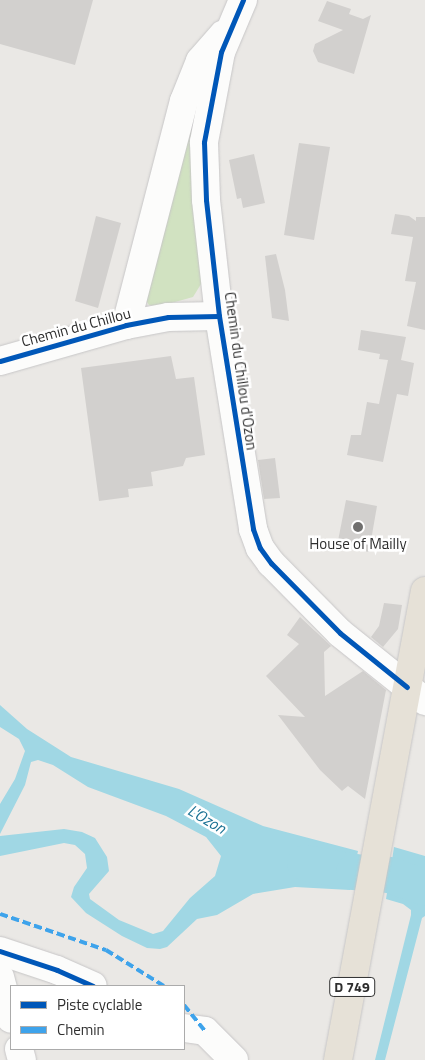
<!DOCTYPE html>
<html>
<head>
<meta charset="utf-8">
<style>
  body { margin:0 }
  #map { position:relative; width:425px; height:1060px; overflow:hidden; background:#eae8e5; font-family:"Titillium Web",sans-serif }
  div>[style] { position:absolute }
  .green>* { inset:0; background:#d1e2c1 }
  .water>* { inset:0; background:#a0d7e4 }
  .river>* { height:36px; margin:-18px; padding:0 18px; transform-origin:18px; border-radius:18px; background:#a0d7e4 }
  .building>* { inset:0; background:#d2d0ce }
  .roads { filter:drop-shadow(0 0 1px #c7c6c7) drop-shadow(0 0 1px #c7c6c7) }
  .minor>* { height:28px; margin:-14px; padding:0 14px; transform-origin:14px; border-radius:14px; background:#fcfcfb }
  .major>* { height:28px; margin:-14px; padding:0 14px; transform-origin:14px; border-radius:14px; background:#e6e1d7 }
  .quiet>* { height:4px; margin-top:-2px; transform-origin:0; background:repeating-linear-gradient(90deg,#3ea3eb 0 8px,transparent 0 12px) }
  .cycleway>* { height:5px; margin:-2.5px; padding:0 2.5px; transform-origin:2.5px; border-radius:2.5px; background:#0057b8 }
  .dots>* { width:14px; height:14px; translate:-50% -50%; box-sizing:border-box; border:2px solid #fff; border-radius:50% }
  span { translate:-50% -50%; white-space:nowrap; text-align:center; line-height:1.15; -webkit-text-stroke:5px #fff; paint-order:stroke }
  .shield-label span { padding:1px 4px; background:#fff; border:1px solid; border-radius:4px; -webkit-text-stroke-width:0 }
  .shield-label { font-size:14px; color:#2e2e2e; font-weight:700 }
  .street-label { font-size:15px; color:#2e2e2e }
  .poi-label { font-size:15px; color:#2e2e2e }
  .water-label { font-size:16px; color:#1b7294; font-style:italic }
  .legend { position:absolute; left:10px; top:985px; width:175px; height:65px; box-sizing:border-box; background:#fff; border:1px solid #ababab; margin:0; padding:6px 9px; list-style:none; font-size:15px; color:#2e2e2e }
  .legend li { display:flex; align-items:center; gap:10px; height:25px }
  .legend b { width:25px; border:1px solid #ababab }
</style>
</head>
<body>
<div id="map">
  <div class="green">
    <i style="clip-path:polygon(200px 76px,206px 276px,193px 297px,157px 307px,149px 305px,143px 296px)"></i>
  </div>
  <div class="water">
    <i style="clip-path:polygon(0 705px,27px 729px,71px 757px,179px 789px,263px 826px,358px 851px,350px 890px,295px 887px,253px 894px,217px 915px,197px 919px,167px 947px,160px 949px,147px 948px,122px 936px,86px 913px,71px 897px,74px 887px,87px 868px,85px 854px,75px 845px,64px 843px,0 856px,0 836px,64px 829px,82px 832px,95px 838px,107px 857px,109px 871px,89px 894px,90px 899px,119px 920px,153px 934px,163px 931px,190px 898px,215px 876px,221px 856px,206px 837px,166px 816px,88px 787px,53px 765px,38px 760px,31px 762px,25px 785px,0 834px,0 804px,15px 779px,25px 751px,19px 739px,0 727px)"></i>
    <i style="clip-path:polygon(394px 847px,425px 856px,425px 916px,422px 918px,385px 1060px,375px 1060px,411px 915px,411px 910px,403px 904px,386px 899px)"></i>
  </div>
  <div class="river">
    <i style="left:305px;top:863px;width:50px;rotate:10.4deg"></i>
    <i style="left:354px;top:872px;width:36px;rotate:5deg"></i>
    <i style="left:390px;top:875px;width:37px;rotate:20deg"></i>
  </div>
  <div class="building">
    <i style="clip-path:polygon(0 0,93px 0,75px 65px,0 44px)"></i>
    <i style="clip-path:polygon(327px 1px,351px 9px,349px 14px,363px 19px,371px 15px,354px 74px,318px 62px,313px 51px,315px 44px,343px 30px,318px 21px)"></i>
    <i style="clip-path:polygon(299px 143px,330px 147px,314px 240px,284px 235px)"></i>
    <i style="clip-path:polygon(254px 154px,265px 203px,243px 208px,241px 198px,237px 199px,229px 160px)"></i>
    <i style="clip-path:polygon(395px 214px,409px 216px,416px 221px,416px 217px,425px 217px,425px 330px,407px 326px,416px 282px,405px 281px,413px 237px,391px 234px)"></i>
    <i style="clip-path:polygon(96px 216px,121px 223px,98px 308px,75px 301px)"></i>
    <i style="clip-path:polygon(276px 254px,285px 290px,289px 321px,272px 318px,265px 256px)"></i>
    <i style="clip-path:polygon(361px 330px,406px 337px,401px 360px,414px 363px,408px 396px,397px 394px,383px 462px,347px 455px,351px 435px,361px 435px,367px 402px,379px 404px,388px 360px,379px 359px,380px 354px,358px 350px)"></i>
    <i style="clip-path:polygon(171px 356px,176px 379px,194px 377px,205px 455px,186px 458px,183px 466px,151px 472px,153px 486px,128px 489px,129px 497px,99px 501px,81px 368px)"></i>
    <i style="clip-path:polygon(275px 458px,280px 498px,264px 499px,258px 460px)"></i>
    <i style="clip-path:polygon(346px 500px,377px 506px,369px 552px,337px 546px)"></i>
    <i style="clip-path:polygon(384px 603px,402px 605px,398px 629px,383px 647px,371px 637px,379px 626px)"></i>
    <i style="clip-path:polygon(300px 617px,331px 646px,324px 652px,325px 696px,363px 671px,386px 690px,365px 799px,348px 786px,342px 791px,320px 770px,278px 715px,305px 717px,266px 676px,299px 644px,287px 635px)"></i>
  </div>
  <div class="roads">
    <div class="minor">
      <i style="left:243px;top:0;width:56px;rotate:112.9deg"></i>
      <i style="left:221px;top:52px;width:92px;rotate:100.7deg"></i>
      <i style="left:204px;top:142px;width:58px;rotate:88deg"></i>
      <i style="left:206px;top:200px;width:117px;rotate:83.6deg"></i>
      <i style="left:219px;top:316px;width:216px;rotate:80.9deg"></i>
      <i style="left:253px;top:529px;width:20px;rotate:70deg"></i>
      <i style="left:260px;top:548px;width:19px;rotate:54deg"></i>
      <i style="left:271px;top:563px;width:98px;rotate:45.4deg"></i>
      <i style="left:340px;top:633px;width:109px;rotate:38.7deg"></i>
      <i style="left:126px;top:325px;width:231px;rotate:-75.5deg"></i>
      <i style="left:184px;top:101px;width:43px;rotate:-68.2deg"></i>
      <i style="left:200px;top:61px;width:35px;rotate:-49deg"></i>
      <i style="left:0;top:361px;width:131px;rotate:-15.9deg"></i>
      <i style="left:126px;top:325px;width:43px;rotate:-10.8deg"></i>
      <i style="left:168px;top:317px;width:51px;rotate:-1.1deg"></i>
      <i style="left:0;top:951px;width:60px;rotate:18.4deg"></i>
      <i style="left:57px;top:970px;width:39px;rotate:24deg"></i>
      <i style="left:0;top:977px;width:43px;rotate:75.3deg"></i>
      <i style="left:184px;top:1028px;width:21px;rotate:8deg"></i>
      <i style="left:205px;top:1031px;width:41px;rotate:45deg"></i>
      <i style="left:19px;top:1049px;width:11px;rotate:75deg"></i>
    </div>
    <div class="major">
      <i style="left:338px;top:1060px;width:477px;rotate:-79.5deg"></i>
    </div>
  </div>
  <div class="quiet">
    <i style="left:0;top:914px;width:112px;rotate:18.8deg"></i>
    <i style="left:106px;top:950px;width:68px;rotate:31.8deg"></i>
    <i style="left:184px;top:1005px;width:33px;rotate:51deg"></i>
  </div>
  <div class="cycleway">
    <i style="left:243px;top:0;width:56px;rotate:112.9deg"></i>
    <i style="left:221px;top:52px;width:92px;rotate:100.7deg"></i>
    <i style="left:204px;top:142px;width:58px;rotate:88deg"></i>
    <i style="left:206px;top:200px;width:117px;rotate:83.6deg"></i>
    <i style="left:219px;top:316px;width:216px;rotate:80.9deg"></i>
    <i style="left:253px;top:529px;width:20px;rotate:70deg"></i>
    <i style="left:260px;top:548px;width:19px;rotate:54deg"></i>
    <i style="left:271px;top:563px;width:98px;rotate:45.4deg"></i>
    <i style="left:340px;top:633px;width:86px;rotate:38.9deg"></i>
    <i style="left:0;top:361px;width:131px;rotate:-15.9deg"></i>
    <i style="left:126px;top:325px;width:43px;rotate:-10.8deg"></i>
    <i style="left:168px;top:317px;width:51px;rotate:-1.1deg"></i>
    <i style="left:0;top:951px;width:60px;rotate:18.4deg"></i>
    <i style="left:57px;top:970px;width:39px;rotate:24deg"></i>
  </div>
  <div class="dots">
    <i style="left:358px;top:527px;background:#706f6e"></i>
  </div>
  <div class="shield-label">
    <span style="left:352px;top:987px">D 749</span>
  </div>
  <div class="street-label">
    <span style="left:76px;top:327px;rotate:-15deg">Chemin du Chillou</span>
    <span style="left:241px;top:371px;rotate:82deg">Chemin du Chillou d'Ozon</span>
  </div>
  <div class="poi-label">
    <span style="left:358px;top:544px">House of Mailly</span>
  </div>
  <div class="water-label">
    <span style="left:207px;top:819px;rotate:31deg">L'Ozon</span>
  </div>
  <ul class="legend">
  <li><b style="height:6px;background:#0057b8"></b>Piste cyclable</li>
  <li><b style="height:6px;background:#3ea3eb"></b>Chemin</li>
  </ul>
</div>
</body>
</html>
